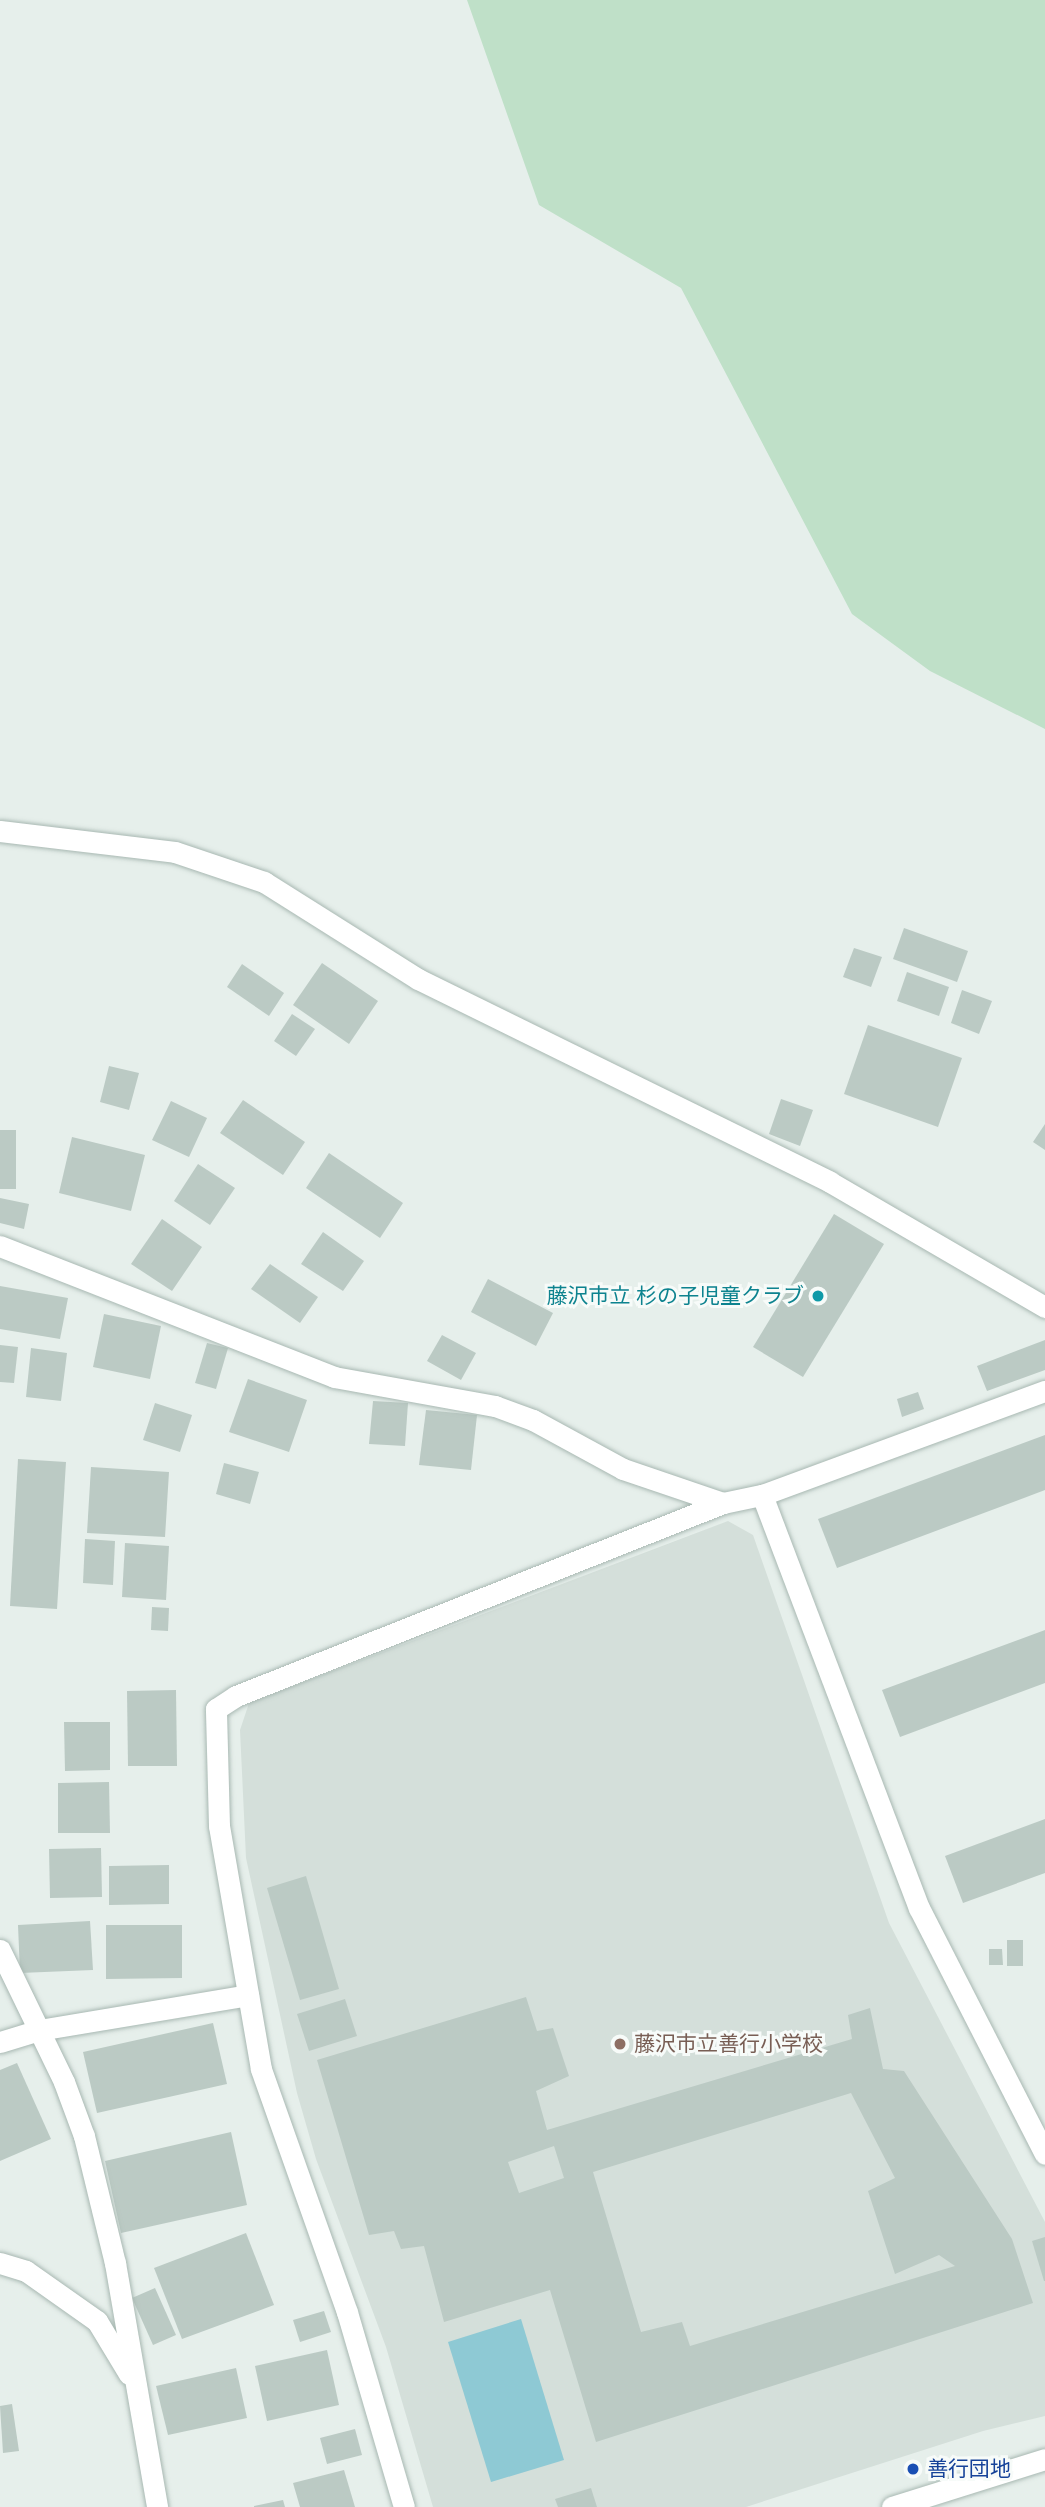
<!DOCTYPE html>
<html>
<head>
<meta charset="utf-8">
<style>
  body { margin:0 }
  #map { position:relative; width:1045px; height:2507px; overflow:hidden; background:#e6efeb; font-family:"Space Grotesk","Noto Sans JP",sans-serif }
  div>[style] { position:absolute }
  .built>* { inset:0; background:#d4dfda }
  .green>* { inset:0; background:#bfe0c8 }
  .water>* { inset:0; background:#8ec9d4 }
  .building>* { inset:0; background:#bbcac4 }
  .roads { filter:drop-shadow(0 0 2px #a8b8b2) drop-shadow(0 0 2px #a8b8b2) }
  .minor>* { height:21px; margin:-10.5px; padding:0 10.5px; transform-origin:10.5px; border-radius:10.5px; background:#fff }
  .dots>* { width:19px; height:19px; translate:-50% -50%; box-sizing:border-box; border:4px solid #f7fbf9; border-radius:50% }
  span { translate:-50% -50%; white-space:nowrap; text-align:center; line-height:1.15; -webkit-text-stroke:6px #f7fbf9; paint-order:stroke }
  .culture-label { font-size:21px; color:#0d838f }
  .right { translate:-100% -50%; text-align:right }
  .education-label { font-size:21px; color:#785e54 }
  .left { translate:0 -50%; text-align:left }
  .transit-label { font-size:21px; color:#164399 }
</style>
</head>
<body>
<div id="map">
  <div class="built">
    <i style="clip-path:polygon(728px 1521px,753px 1535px,889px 1923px,1045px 2222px,1045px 2416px,983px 2431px,746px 2507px,433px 2507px,386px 2347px,316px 2159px,297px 2093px,246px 1858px,240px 1730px,249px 1703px)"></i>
  </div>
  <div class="green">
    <i style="clip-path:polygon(467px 0,1045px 0,1045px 729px,930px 671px,852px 614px,681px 288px,539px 205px)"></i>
  </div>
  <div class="water">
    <i style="clip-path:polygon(521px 2319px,564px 2460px,491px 2482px,448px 2342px)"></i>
  </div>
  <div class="building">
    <i style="clip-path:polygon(904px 928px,968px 951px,957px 982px,893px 959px)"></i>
    <i style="clip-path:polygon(854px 948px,882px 957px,871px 987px,843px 977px)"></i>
    <i style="clip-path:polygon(322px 963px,378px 1001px,349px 1044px,293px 1005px)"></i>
    <i style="clip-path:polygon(242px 964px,284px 993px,269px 1016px,227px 987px)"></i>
    <i style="clip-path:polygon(907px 972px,949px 987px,939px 1016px,897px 1001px)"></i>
    <i style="clip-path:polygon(962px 990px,992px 1001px,979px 1034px,951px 1023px)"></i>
    <i style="clip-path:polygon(292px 1014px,315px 1029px,296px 1056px,274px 1041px)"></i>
    <i style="clip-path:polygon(868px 1025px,962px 1058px,938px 1127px,844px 1094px)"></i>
    <i style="clip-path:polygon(109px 1066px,139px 1073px,129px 1110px,100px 1102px)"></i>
    <i style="clip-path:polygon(781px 1099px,813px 1110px,800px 1146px,769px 1134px)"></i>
    <i style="clip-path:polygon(243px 1100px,305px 1142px,283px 1175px,220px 1133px)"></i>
    <i style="clip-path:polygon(171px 1101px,207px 1118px,189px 1157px,152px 1140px)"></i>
    <i style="clip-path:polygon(1045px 1124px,1045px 1150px,1033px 1142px)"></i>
    <i style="clip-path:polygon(0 1130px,16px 1130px,16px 1189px,0 1189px)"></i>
    <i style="clip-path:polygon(72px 1137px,145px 1155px,131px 1211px,59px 1193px)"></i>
    <i style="clip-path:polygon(329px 1153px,403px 1203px,380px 1238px,306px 1188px)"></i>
    <i style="clip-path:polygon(198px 1164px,235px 1188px,210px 1225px,174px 1201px)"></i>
    <i style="clip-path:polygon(0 1198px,29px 1204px,24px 1229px,0 1223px)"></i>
    <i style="clip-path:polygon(834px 1214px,884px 1244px,803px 1377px,753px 1347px)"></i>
    <i style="clip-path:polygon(162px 1219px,202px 1247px,172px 1291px,131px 1264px)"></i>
    <i style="clip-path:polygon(323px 1232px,364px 1261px,343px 1291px,301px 1264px)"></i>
    <i style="clip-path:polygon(270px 1264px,318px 1297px,300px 1323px,251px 1289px)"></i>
    <i style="clip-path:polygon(488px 1279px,553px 1313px,536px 1346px,471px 1312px)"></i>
    <i style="clip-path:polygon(0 1286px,68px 1298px,60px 1339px,0 1329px)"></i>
    <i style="clip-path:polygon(104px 1314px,161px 1326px,150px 1379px,93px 1367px)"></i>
    <i style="clip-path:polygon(442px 1335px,476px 1353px,461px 1380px,427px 1361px)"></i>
    <i style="clip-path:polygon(1045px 1340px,1045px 1370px,987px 1391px,977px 1366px)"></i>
    <i style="clip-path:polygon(207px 1343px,228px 1348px,216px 1389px,195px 1383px)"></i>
    <i style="clip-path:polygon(0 1345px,18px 1347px,14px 1383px,0 1382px)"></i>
    <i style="clip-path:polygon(31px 1348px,67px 1353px,61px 1401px,26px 1397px)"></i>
    <i style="clip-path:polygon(248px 1379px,307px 1400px,289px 1452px,229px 1432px)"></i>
    <i style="clip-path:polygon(918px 1392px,924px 1409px,902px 1417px,897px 1399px)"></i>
    <i style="clip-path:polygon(373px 1401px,408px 1403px,405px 1446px,369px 1444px)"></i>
    <i style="clip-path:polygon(155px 1403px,192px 1415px,180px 1452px,143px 1440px)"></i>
    <i style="clip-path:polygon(426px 1410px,477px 1415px,471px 1470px,419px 1465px)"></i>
    <i style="clip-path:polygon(1045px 1435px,1045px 1490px,837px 1568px,818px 1519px)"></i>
    <i style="clip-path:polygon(18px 1459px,66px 1462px,57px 1609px,10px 1606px)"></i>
    <i style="clip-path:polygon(224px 1463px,259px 1472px,250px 1504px,216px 1494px)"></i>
    <i style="clip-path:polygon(91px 1467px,169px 1472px,165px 1537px,87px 1533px)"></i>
    <i style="clip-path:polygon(85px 1539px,115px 1541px,113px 1585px,83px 1583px)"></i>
    <i style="clip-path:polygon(125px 1543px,169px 1546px,166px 1600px,122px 1597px)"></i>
    <i style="clip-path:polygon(152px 1607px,169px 1608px,168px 1631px,151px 1630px)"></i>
    <i style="clip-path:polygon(1045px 1630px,1045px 1683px,900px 1737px,882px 1690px)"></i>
    <i style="clip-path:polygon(176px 1690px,177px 1766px,128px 1766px,127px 1691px)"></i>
    <i style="clip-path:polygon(64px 1722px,110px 1722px,110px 1770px,65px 1771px)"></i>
    <i style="clip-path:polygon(109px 1782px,110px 1833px,58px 1833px,58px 1783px)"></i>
    <i style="clip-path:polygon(1045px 1819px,1045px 1873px,963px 1903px,945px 1856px)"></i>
    <i style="clip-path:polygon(101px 1848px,102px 1897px,50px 1898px,49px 1849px)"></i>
    <i style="clip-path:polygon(169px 1865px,169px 1904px,109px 1905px,109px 1866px)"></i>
    <i style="clip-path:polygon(306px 1876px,339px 1989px,300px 2000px,267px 1888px)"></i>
    <i style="clip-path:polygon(90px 1921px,93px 1970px,20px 1973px,18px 1925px)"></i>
    <i style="clip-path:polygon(106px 1925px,182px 1925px,182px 1978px,106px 1979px)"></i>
    <i style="clip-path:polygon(1007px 1940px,1023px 1940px,1023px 1966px,1007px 1966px)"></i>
    <i style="clip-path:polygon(989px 1949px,1002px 1949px,1003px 1965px,989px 1965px)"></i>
    <i style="clip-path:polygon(evenodd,526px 1997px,537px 2031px,553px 2028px,569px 2076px,536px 2091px,547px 2130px,852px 2039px,848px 2015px,870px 2008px,883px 2069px,904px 2071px,1012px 2239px,1033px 2303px,596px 2442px,550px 2290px,444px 2322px,424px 2246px,401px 2249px,394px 2231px,369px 2235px,317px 2060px,526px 1997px,851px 2093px,895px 2178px,868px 2191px,895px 2274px,939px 2255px,955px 2266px,690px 2346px,682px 2322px,641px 2332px,593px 2172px,851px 2093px,526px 1997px,554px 2146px,564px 2178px,519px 2193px,508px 2162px,554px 2146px)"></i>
    <i style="clip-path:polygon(345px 1999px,357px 2036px,309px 2051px,297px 2014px)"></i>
    <i style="clip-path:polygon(213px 2023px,227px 2084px,97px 2113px,83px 2052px)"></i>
    <i style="clip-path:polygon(17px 2063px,51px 2139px,0 2161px,0 2070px)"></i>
    <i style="clip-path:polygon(231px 2132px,247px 2205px,121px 2233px,105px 2161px)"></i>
    <i style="clip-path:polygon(246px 2233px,274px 2305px,182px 2339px,154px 2268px)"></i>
    <i style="clip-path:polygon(1045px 2237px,1045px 2281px,1044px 2281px,1032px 2241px)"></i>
    <i style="clip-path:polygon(155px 2288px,176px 2335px,153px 2345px,132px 2298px)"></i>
    <i style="clip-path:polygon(324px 2311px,331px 2332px,300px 2342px,293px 2320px)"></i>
    <i style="clip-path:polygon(327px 2350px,339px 2405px,267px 2421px,255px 2366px)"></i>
    <i style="clip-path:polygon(236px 2368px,247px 2418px,168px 2435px,156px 2386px)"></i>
    <i style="clip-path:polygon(12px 2404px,19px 2451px,3px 2453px,0 2406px)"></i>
    <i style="clip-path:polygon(355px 2429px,362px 2455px,327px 2464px,320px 2438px)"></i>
    <i style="clip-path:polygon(344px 2470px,355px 2507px,300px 2507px,293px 2483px)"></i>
    <i style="clip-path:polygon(591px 2488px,597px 2507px,558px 2507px,555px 2499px)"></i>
    <i style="clip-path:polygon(283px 2500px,285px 2507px,254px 2507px,254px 2506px)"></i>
  </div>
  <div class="roads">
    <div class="minor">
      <i style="left:0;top:831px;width:176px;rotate:6.8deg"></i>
      <i style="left:175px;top:852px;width:94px;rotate:18.6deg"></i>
      <i style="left:264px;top:882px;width:182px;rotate:32.2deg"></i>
      <i style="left:418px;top:979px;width:459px;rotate:26.2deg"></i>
      <i style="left:830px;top:1182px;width:249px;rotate:30.2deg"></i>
      <i style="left:0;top:1246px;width:359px;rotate:21.4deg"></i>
      <i style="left:334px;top:1377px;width:164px;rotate:10.2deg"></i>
      <i style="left:495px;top:1406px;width:40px;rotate:20.2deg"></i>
      <i style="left:533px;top:1420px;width:102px;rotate:28.6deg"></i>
      <i style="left:623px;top:1469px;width:106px;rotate:18.8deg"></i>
      <i style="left:762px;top:1495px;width:442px;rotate:69.2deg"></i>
      <i style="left:919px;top:1908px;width:276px;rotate:62.9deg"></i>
      <i style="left:0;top:1950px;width:147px;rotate:64.1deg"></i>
      <i style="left:64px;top:2082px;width:58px;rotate:69.7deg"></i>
      <i style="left:84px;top:2136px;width:131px;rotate:76.3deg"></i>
      <i style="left:115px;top:2263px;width:248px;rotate:80.2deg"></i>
      <i style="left:0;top:2042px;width:41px;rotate:-17.1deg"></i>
      <i style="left:39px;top:2030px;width:212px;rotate:-9.5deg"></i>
      <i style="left:0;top:2263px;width:27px;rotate:17deg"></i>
      <i style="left:26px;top:2271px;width:87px;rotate:35.2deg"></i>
      <i style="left:97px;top:2321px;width:62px;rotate:58.9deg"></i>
      <i style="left:404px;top:2507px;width:203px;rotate:-106.3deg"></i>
      <i style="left:347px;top:2312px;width:258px;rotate:-109.5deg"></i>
      <i style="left:261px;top:2069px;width:247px;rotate:-99.8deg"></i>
      <i style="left:219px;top:1826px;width:117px;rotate:-91.5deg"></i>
      <i style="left:216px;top:1709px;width:24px;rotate:-33deg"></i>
      <i style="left:236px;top:1696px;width:524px;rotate:-21.62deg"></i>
      <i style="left:723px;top:1503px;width:40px;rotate:-12deg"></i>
      <i style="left:762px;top:1495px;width:302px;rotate:-20.2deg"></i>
      <i style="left:892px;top:2507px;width:160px;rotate:-17.4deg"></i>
    </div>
  </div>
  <div class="dots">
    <i style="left:818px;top:1296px;background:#0f9aa8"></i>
    <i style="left:620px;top:2044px;background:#8d6e63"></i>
    <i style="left:913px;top:2469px;background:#1a4fb4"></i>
  </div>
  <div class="culture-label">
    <span class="right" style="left:804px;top:1296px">藤沢市立 杉の子児童クラブ</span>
  </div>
  <div class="education-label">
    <span class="left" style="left:634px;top:2044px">藤沢市立善行小学校</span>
  </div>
  <div class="transit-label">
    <span class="left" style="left:927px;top:2469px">善行団地</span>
  </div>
</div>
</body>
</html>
